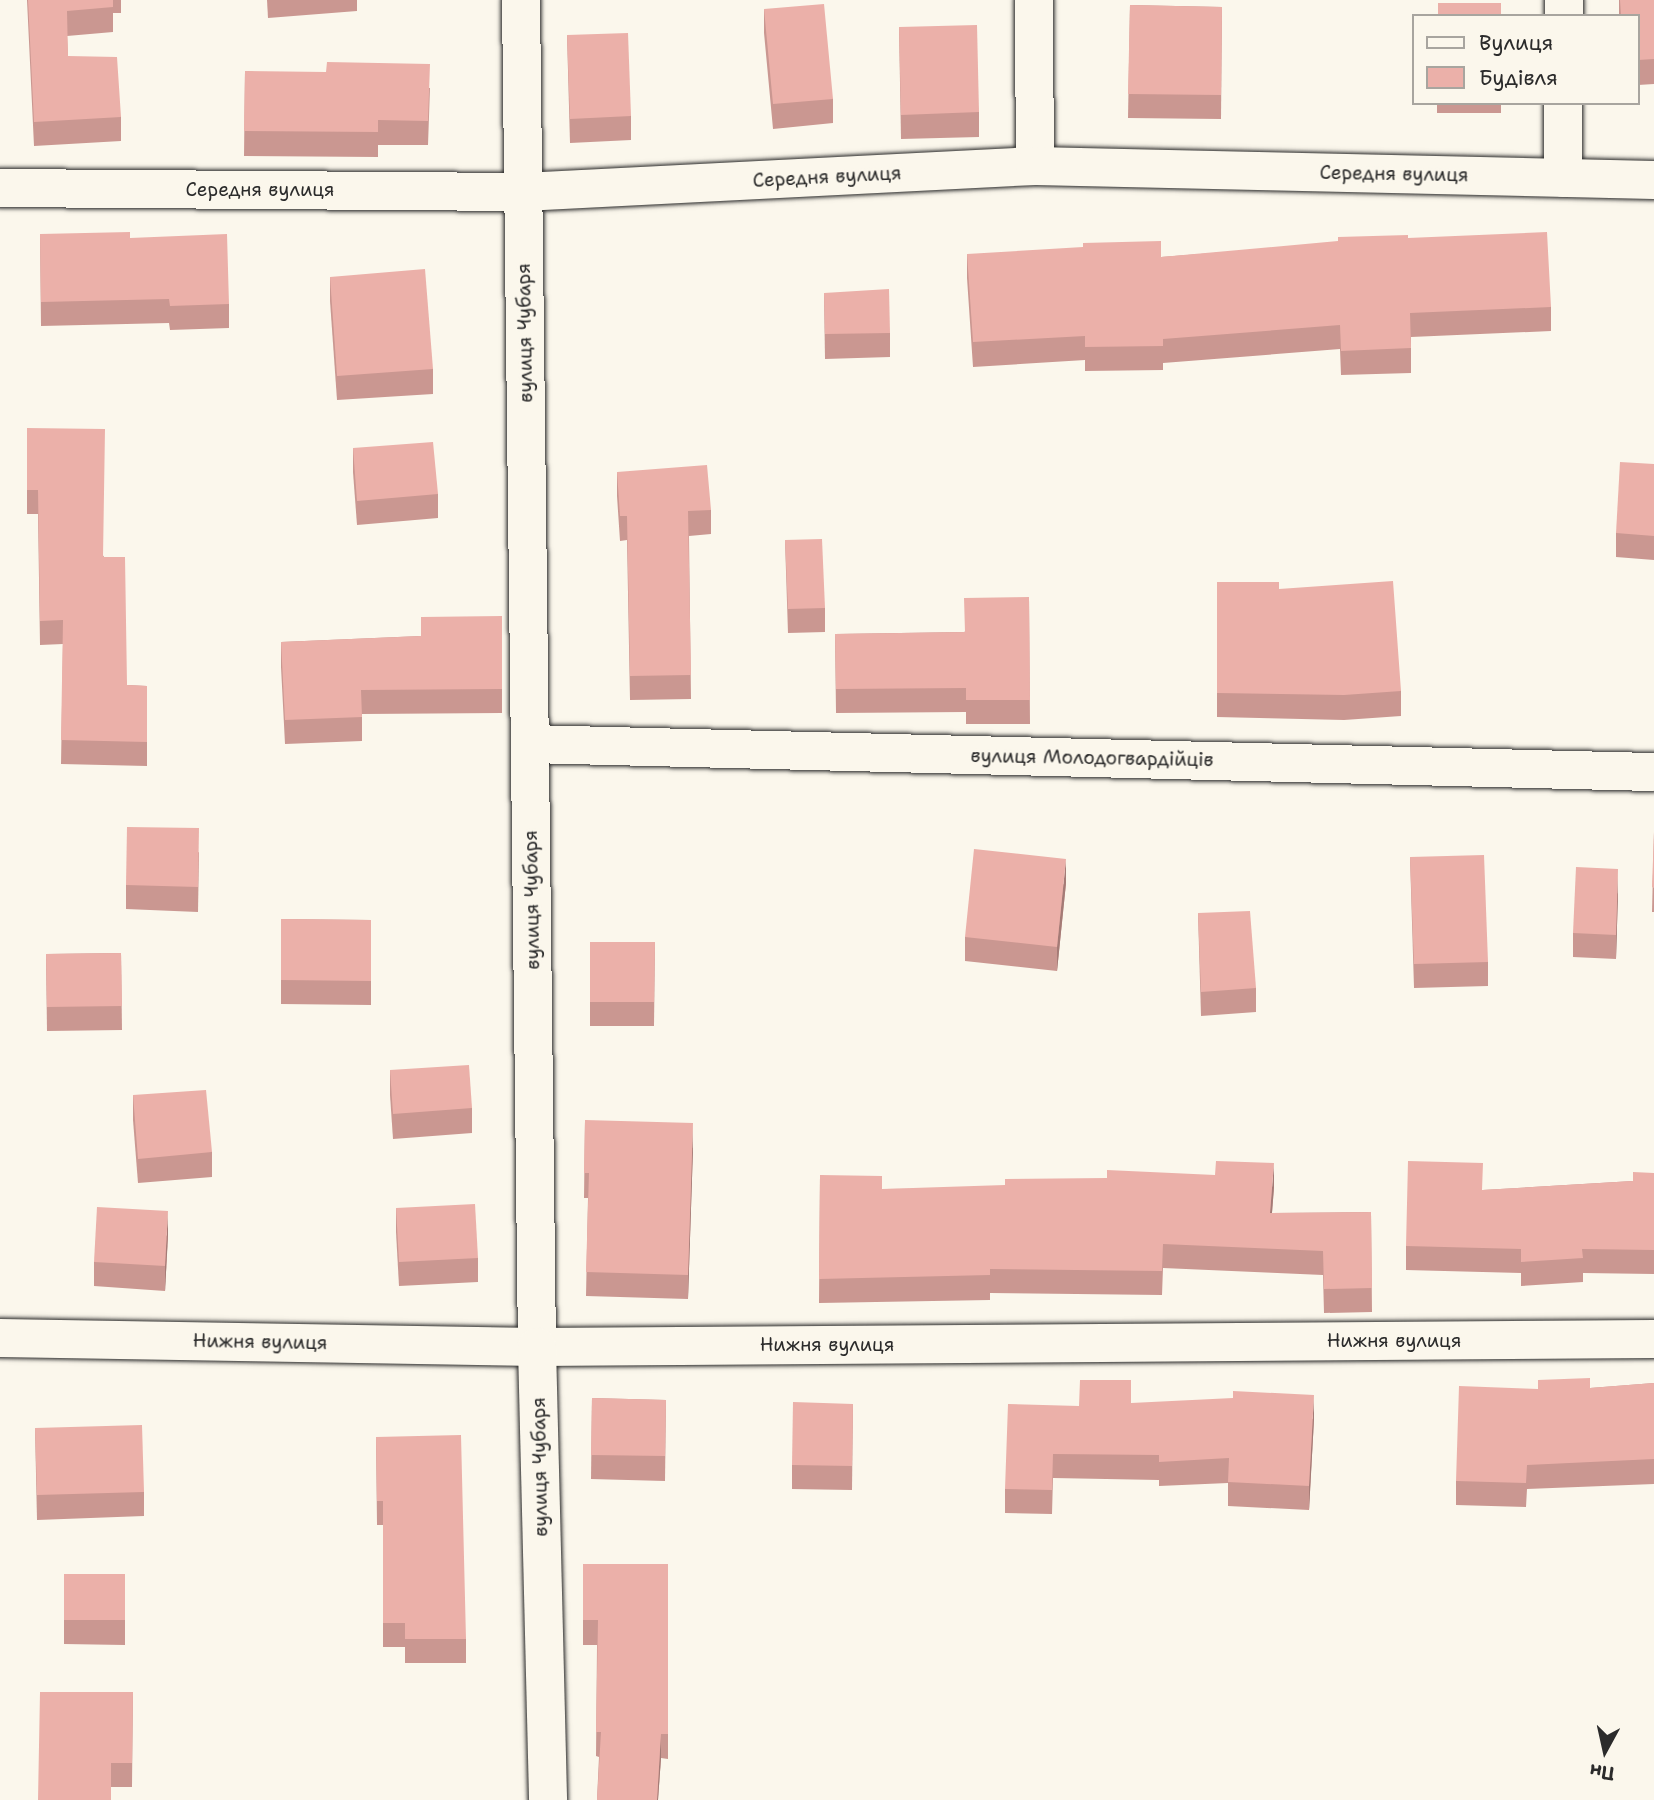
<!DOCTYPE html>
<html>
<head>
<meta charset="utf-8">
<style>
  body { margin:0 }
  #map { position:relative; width:1654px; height:1800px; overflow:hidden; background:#fbf7ec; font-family:"Shantell Sans",sans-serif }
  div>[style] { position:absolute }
  .roads { filter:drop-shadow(0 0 2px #2b2b2b) drop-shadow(0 0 2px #2b2b2b) }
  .minor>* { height:38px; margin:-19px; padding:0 19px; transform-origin:19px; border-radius:19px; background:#fbf7ec }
  .tertiary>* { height:38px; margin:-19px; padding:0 19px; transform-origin:19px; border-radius:19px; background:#fbf7ec }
  .wall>* { inset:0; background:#ca9791 }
  .shaded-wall>* { inset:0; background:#a47b76 }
  .building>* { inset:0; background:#ebb0a9 }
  span { translate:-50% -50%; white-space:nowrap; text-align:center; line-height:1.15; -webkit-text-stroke:5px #fbf7ec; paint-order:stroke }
  .street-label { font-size:19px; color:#2b2b2b }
  .legend { position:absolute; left:1412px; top:14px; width:228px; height:91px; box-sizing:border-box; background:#fbf7ec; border:2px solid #a8a59f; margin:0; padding:9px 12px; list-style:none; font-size:21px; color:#2b2b2b }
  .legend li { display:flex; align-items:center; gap:14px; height:35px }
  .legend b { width:35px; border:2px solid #a8a59f }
  .north { position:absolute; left:1570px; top:1716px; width:70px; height:70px; -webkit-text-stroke:5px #fbf7ec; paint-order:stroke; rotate:188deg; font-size:19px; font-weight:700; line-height:28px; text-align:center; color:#2b2b2b }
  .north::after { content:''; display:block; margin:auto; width:24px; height:32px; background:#2b2b2b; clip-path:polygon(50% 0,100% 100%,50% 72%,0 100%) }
</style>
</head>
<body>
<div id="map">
  <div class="roads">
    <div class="minor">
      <i style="left:1034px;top:0;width:166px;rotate:89.7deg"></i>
      <i style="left:1564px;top:16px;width:16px;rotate:-90deg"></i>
      <i style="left:1563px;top:178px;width:75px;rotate:-90deg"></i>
      <i style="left:0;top:188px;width:523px;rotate:0.44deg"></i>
      <i style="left:523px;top:192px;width:513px;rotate:-2.91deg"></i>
      <i style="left:1035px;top:166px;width:619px;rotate:1.3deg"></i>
      <i style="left:530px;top:744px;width:1124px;rotate:1.43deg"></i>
      <i style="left:0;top:1338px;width:537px;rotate:0.96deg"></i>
      <i style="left:537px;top:1347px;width:1117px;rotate:-0.41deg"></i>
    </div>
    <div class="tertiary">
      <i style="left:521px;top:0;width:1347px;rotate:89.32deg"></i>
      <i style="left:537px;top:1347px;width:453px;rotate:88.6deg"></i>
    </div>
  </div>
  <div class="wall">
    <i style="clip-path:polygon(27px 0,121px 0,121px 13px,113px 13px,113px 32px,67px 36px,68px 56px,121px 117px,121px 141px,34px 146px)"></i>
    <i style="clip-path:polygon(267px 0,357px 0,357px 11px,268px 18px)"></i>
    <i style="clip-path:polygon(1619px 0,1654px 0,1654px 84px,1638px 85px,1638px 16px,1619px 16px)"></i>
    <i style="clip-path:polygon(1130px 5px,1222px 7px,1221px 119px,1128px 118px)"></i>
    <i style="clip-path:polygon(764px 9px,833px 99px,833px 123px,773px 129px,764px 33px)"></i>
    <i style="clip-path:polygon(899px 27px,979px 112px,979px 137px,901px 139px)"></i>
    <i style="clip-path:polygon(567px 35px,631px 116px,631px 140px,570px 143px)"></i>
    <i style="clip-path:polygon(245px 71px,430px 88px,428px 145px,378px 145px,378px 157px,244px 156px)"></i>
    <i style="clip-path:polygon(1437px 103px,1501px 103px,1501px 113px,1437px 113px)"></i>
    <i style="clip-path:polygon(40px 234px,130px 238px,229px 304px,229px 328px,170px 330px,169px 323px,41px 326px)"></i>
    <i style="clip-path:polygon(1408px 238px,1551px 307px,1551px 331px,1411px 337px,1411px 373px,1341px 375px,1340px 349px,1163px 363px,1163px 370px,1085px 371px,1085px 360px,973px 367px,967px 278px,967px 254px,1161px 257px)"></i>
    <i style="clip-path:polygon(330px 277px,433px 369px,433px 394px,337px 400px,330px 301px)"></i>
    <i style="clip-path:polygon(824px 293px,890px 333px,890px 357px,825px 359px)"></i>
    <i style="clip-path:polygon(27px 428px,104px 557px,127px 685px,147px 686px,147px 766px,61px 764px,63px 644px,40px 645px,38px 514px,27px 514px)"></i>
    <i style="clip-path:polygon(353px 448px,438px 494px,438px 518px,357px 525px,353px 472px)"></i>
    <i style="clip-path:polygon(1654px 464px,1654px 560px,1616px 557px,1616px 533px)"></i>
    <i style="clip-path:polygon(617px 472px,711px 510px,711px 534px,689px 536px,691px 699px,630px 700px,627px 540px,620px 541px,617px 496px)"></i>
    <i style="clip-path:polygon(785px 540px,825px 608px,825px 632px,788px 633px)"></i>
    <i style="clip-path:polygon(1217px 582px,1279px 589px,1401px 691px,1401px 716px,1344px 720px,1217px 717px)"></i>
    <i style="clip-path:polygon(1029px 597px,1030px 724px,966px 724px,966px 712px,836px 713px,835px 634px,964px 632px)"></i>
    <i style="clip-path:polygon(502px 616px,502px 713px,362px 714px,362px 741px,285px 744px,281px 667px,281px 642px,421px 636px)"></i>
    <i style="clip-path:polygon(1654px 832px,1654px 912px,1652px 912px)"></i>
    <i style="clip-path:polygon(199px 852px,198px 912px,126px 909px,126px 885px)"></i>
    <i style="clip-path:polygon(1410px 857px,1488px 962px,1488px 986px,1414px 988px)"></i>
    <i style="clip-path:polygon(1066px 883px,1057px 971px,965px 961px,965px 937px)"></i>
    <i style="clip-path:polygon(1618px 893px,1616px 959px,1573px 957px,1573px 933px)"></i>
    <i style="clip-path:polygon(1198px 913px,1256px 988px,1256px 1012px,1201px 1016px)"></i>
    <i style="clip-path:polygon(281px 919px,371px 920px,371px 1005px,281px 1004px)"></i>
    <i style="clip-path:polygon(590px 942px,655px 942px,654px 1026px,590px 1026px)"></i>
    <i style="clip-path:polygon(121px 953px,122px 1030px,47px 1031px,46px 954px)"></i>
    <i style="clip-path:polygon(390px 1070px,472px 1108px,472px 1133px,393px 1139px,390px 1095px)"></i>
    <i style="clip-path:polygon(133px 1095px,212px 1152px,212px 1177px,138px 1183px,133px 1120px)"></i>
    <i style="clip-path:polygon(585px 1120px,693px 1148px,688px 1299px,586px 1296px,588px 1198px,584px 1198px)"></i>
    <i style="clip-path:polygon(1654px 1173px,1654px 1274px,1583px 1273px,1583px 1282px,1521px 1286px,1521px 1273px,1406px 1270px,1406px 1246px,1483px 1190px,1633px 1181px)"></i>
    <i style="clip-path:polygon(820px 1175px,882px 1189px,1274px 1187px,1272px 1213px,1371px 1212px,1372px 1312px,1324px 1313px,1323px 1275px,1163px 1268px,1162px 1295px,990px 1293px,990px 1300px,819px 1303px)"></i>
    <i style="clip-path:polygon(396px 1208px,478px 1258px,478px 1282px,399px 1286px,396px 1232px)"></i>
    <i style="clip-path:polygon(168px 1235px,165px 1291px,94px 1286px,94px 1262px)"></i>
    <i style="clip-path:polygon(1654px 1383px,1654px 1484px,1527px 1489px,1526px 1507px,1456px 1505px,1456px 1481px,1538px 1389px,1590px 1388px)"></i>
    <i style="clip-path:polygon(592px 1398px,666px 1400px,665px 1481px,591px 1479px)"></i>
    <i style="clip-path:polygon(1131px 1403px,1314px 1419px,1309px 1510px,1228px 1506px,1228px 1483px,1159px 1486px,1159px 1480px,1053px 1478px,1052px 1514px,1005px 1513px,1005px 1489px,1079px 1406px)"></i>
    <i style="clip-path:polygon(853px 1404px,852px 1490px,792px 1489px,792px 1465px)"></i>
    <i style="clip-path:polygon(35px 1428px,144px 1492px,144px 1516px,37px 1520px)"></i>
    <i style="clip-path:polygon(376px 1437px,466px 1639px,466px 1663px,405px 1663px,405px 1647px,383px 1647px,383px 1525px,377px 1525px)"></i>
    <i style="clip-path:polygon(583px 1564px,668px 1564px,668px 1759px,661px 1758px,658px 1800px,597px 1800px,599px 1757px,596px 1756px,597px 1645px,583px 1645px)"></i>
    <i style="clip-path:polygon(64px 1574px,125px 1574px,125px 1645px,64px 1644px)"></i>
    <i style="clip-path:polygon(133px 1692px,132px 1787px,111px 1787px,38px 1800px)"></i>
  </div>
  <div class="shaded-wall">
    <i style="clip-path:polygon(1066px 859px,1066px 883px,1057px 971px,1057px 947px)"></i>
    <i style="clip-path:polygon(1618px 869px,1618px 893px,1616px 959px,1616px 935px)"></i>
    <i style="clip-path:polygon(693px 1123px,693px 1148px,688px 1299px,688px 1275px)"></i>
    <i style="clip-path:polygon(1274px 1163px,1274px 1187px,1270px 1237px,1270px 1213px)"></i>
    <i style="clip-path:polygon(168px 1211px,168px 1235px,165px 1291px,165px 1266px)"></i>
    <i style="clip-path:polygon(1314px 1395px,1314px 1419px,1309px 1510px,1309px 1486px)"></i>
    <i style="clip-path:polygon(661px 1734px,661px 1758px,658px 1800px,657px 1800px)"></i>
  </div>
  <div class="building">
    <i style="clip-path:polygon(28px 0,113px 0,113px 7px,67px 11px,68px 56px,117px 57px,121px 117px,34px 122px)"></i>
    <i style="clip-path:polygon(1620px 0,1654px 0,1654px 59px,1638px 60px,1638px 16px,1621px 16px)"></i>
    <i style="clip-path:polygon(1438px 3px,1501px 3px,1501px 16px,1438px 16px)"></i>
    <i style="clip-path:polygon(824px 4px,833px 99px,773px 104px,764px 9px)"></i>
    <i style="clip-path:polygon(1130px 5px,1222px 7px,1221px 95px,1128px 94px)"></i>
    <i style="clip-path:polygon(977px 25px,979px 112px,901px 115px,899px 27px)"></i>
    <i style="clip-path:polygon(628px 33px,631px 116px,570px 119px,567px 35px)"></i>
    <i style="clip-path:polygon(327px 62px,430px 64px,428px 121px,378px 120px,378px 132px,244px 131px,245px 71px,326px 72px)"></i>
    <i style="clip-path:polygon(130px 232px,130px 238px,227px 234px,229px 304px,170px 306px,169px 299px,41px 302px,40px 234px)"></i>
    <i style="clip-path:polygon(1547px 232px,1551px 307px,1410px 313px,1411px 348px,1341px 351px,1340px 325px,1163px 339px,1163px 346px,1085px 347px,1085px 336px,973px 342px,967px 254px,1083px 247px,1083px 243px,1161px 241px,1161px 257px,1338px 241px,1338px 237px,1408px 235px,1408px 238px)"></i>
    <i style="clip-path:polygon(425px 269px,433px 369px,337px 376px,330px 277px)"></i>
    <i style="clip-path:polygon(889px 289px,890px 333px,825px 334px,824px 293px)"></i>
    <i style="clip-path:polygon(27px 428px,105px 429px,103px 557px,125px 557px,127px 685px,147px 686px,147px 742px,61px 740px,63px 620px,40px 621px,38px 490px,27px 490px)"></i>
    <i style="clip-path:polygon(433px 442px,438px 494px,357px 501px,353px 448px)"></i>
    <i style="clip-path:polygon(1620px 462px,1654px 464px,1654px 536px,1616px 533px)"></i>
    <i style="clip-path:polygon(707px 465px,711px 510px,688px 511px,691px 675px,630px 676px,627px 516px,620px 516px,617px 472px)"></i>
    <i style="clip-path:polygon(822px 539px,825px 608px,788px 609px,785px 540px)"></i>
    <i style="clip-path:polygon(1393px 581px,1401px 691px,1344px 695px,1217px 693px,1217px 582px,1279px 582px,1279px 589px)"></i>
    <i style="clip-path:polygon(1029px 597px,1030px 700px,966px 700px,966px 688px,836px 689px,835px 634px,965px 632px,964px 598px)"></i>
    <i style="clip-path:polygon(502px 616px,502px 689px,361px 690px,362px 717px,285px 720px,281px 642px,421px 636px,421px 617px)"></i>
    <i style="clip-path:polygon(127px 827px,199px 828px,198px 887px,126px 885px)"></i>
    <i style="clip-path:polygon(1654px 832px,1654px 888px,1652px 887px)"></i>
    <i style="clip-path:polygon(974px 849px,1066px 859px,1057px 947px,965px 937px)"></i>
    <i style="clip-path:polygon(1484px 855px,1488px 962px,1414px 964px,1410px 857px)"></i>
    <i style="clip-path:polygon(1576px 867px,1618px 869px,1616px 935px,1573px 933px)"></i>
    <i style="clip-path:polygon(1250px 911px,1256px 988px,1201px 992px,1198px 913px)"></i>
    <i style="clip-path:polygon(281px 919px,371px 920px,371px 981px,281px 980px)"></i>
    <i style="clip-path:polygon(590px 942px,655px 942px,654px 1002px,590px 1002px)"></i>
    <i style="clip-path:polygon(121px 953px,122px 1006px,47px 1007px,46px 954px)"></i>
    <i style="clip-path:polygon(469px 1065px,472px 1108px,393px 1114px,390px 1070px)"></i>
    <i style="clip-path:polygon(206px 1090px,212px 1152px,138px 1159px,133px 1095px)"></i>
    <i style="clip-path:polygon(585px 1120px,693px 1123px,688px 1275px,586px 1272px,589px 1173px,584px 1173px)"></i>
    <i style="clip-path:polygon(1216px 1161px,1274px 1163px,1270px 1213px,1371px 1212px,1372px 1288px,1324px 1289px,1323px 1251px,1163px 1244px,1162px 1271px,990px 1269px,990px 1275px,819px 1279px,820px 1175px,882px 1176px,882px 1189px,1005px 1185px,1005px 1179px,1107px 1178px,1107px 1170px,1215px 1175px)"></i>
    <i style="clip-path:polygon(1408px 1161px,1483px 1163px,1482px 1190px,1633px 1181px,1633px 1172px,1654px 1173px,1654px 1250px,1582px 1249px,1583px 1258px,1521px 1262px,1521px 1249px,1406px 1246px)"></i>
    <i style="clip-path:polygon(475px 1204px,478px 1258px,399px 1262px,396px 1208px)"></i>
    <i style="clip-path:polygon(97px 1207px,168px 1211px,165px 1266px,94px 1262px)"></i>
    <i style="clip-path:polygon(1590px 1378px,1590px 1388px,1654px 1383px,1654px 1459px,1527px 1465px,1526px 1483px,1456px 1481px,1459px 1386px,1538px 1389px,1538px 1380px)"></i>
    <i style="clip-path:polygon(1080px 1380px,1131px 1380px,1131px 1403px,1233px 1398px,1233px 1391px,1314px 1395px,1309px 1486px,1228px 1482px,1229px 1458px,1159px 1462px,1159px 1455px,1053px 1454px,1052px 1490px,1005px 1489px,1008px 1404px,1079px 1406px)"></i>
    <i style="clip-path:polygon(592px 1398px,666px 1400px,665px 1456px,591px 1455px)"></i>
    <i style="clip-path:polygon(793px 1402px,853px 1404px,852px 1466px,792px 1465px)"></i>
    <i style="clip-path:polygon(142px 1425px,144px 1492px,37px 1495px,35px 1428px)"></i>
    <i style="clip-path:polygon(461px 1435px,466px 1639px,405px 1639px,405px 1623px,383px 1623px,383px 1501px,377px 1501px,376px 1437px)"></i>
    <i style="clip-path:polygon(583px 1564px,668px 1564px,668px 1734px,661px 1734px,657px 1800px,597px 1800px,601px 1732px,596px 1732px,598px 1620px,583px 1620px)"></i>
    <i style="clip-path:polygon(64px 1574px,125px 1574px,125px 1620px,64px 1620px)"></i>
    <i style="clip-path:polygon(40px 1692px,133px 1692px,132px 1763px,111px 1763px,111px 1800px,38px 1800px)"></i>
  </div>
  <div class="street-label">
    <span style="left:1394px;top:174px;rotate:1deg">Середня вулиця</span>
    <span style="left:827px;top:177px;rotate:-3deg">Середня вулиця</span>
    <span style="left:260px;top:190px">Середня вулиця</span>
    <span style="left:525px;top:333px;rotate:-91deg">вулиця Чубаря</span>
    <span style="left:1092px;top:758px;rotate:1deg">вулиця Молодогвардійців</span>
    <span style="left:532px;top:900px;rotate:-91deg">вулиця Чубаря</span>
    <span style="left:1394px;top:1341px">Нижня вулиця</span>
    <span style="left:260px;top:1342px;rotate:1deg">Нижня вулиця</span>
    <span style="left:827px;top:1345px">Нижня вулиця</span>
    <span style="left:540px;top:1467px;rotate:-91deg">вулиця Чубаря</span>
  </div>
  <ul class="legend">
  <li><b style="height:9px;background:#fbf7ec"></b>Вулиця</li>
  <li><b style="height:19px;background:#ebb0a9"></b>Будівля</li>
  </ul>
  <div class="north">Пн</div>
</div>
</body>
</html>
